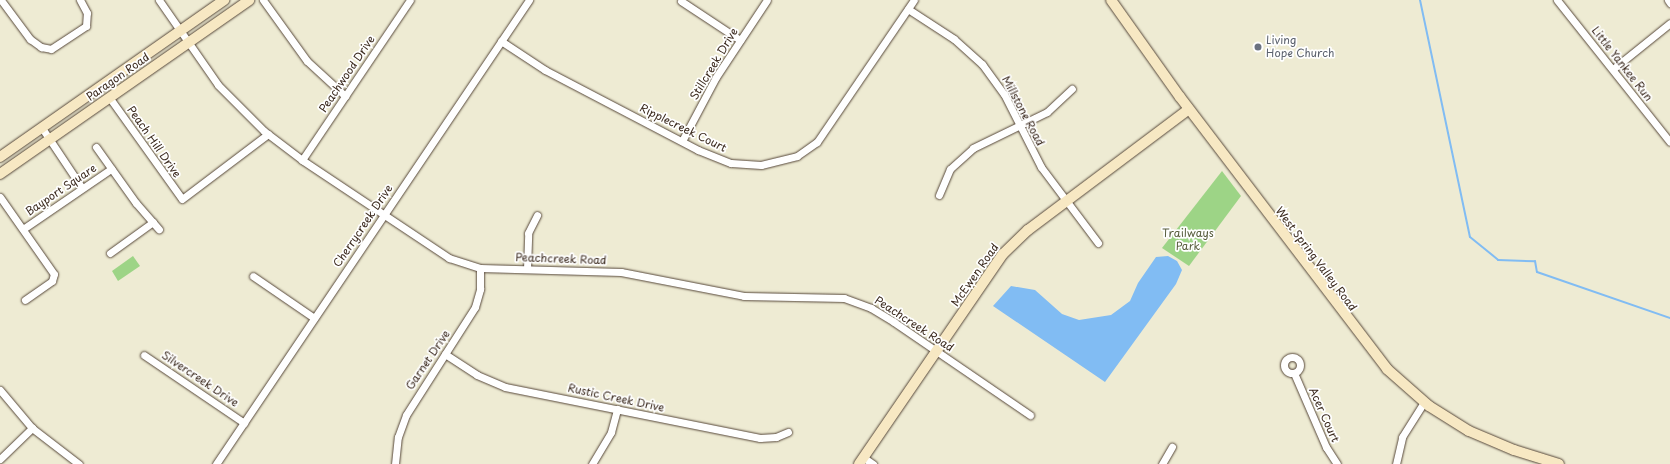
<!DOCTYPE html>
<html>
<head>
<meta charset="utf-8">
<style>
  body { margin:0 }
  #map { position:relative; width:1670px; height:464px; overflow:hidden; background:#eeebd3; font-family:"Playpen Sans",sans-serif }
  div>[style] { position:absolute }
  .green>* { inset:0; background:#9dd486 }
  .water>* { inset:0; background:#81bcf3 }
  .stream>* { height:2px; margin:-1px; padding:0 1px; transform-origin:1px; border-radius:1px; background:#81bcf3 }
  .roads { filter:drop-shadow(0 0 1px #564739) drop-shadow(0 0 1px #564739) }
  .street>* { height:7px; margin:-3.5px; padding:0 3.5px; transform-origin:3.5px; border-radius:3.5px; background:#fff }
  .street>.ring { margin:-3.5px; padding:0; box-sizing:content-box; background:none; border:7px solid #fff; border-radius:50% }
  .secondary>* { height:10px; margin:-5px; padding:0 5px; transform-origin:5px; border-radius:5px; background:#f7e8c3 }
  .dots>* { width:11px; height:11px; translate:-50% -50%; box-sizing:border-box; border:2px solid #fff; border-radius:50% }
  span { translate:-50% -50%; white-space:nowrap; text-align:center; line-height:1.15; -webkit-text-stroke:3.5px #fff; paint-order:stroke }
  .worship-label { font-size:11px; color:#5b616d }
  .left { translate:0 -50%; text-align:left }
  .street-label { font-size:11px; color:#3b2a1e }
  .park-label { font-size:11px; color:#585d3d }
</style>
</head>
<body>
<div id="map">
  <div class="green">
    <i style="clip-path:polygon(1222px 171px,1241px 196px,1189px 266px,1162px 248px)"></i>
    <i style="clip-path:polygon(133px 256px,140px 266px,118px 281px,112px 271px)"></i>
  </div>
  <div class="water">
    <i style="clip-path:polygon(1168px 256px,1177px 261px,1182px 270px,1176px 284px,1105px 382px,993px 306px,1011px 286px,1035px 290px,1062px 314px,1079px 320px,1111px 315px,1130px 301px,1138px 283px,1156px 257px)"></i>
  </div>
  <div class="stream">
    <i style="left:1420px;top:0;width:242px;rotate:78.1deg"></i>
    <i style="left:1470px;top:237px;width:36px;rotate:39deg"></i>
    <i style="left:1498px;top:260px;width:37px;rotate:2deg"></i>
    <i style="left:1535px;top:261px;width:11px;rotate:80deg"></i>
    <i style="left:1537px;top:272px;width:141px;rotate:19.1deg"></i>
  </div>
  <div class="roads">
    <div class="street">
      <i style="left:1px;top:0;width:49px;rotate:53.4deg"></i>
      <i style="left:30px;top:39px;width:14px;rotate:36deg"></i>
      <i style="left:41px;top:47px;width:10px;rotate:11deg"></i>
      <i style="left:51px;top:49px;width:42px;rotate:-33.3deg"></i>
      <i style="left:86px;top:26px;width:13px;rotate:-86deg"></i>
      <i style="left:87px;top:13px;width:15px;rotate:-118deg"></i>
      <i style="left:159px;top:0;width:103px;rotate:55.2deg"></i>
      <i style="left:218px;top:85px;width:65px;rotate:45deg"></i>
      <i style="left:264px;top:131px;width:48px;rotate:37.3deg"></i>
      <i style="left:302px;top:160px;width:177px;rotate:33.7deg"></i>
      <i style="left:449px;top:258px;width:33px;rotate:18deg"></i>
      <i style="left:480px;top:268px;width:141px;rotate:1.6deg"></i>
      <i style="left:621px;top:272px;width:125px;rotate:11deg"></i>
      <i style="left:744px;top:296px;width:100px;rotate:1.1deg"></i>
      <i style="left:844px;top:298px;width:29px;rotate:20deg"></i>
      <i style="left:871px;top:308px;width:27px;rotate:31deg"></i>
      <i style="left:894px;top:322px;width:165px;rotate:34.4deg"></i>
      <i style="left:263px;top:0;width:75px;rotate:54.2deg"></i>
      <i style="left:307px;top:61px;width:52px;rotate:42.6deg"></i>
      <i style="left:1557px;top:0;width:181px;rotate:51.5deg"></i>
      <i style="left:1668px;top:0;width:4px;rotate:56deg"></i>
      <i style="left:681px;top:1px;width:71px;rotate:33.5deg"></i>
      <i style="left:908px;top:9px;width:55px;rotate:33.1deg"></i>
      <i style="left:954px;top:39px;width:38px;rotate:42deg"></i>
      <i style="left:982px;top:64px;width:37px;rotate:54deg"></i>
      <i style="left:1004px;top:94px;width:82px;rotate:63.1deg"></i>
      <i style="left:1041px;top:167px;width:95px;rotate:53.1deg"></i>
      <i style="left:501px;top:41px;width:53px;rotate:33.4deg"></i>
      <i style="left:545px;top:70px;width:173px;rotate:27.6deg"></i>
      <i style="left:698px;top:150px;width:35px;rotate:22deg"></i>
      <i style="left:731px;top:163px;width:30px;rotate:4deg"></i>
      <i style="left:761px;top:165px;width:37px;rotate:-14deg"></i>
      <i style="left:797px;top:156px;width:24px;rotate:-35deg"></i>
      <i style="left:817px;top:142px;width:172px;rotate:-55.7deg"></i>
      <i style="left:1613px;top:69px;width:73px;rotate:-38.9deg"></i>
      <i style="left:109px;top:97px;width:125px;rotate:54.4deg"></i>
      <i style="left:182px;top:199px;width:108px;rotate:-37.1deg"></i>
      <i style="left:42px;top:128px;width:72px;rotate:56.3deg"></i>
      <i style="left:682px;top:141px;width:72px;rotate:-62deg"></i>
      <i style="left:716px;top:77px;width:92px;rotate:-56.5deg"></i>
      <i style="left:96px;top:147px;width:69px;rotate:54.5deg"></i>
      <i style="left:136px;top:203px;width:35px;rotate:49deg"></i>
      <i style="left:302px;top:160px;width:193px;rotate:-56deg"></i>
      <i style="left:939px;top:195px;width:28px;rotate:-67deg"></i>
      <i style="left:950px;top:169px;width:31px;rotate:-42deg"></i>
      <i style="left:973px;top:148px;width:82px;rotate:-25.9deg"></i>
      <i style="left:1047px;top:112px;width:34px;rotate:-43deg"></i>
      <i style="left:0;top:197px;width:94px;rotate:55deg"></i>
      <i style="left:54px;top:274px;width:7px;rotate:106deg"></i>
      <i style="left:52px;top:281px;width:33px;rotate:145deg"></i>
      <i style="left:23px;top:229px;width:107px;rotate:-34.3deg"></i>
      <i style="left:110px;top:253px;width:53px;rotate:-35.8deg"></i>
      <i style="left:527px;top:269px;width:36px;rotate:-88deg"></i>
      <i style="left:528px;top:233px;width:20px;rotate:-63deg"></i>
      <i style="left:253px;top:276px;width:74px;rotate:34.5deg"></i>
      <i style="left:445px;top:354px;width:38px;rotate:33deg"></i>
      <i style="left:477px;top:375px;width:30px;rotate:23deg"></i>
      <i style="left:505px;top:387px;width:260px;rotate:11.3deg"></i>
      <i style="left:760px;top:438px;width:16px;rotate:-4deg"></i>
      <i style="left:776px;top:437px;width:13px;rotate:-23deg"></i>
      <i style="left:144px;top:355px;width:121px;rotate:34.2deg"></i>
      <i class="ring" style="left:1284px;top:357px;width:9px;height:9px"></i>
      <i style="left:1294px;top:373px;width:81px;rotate:66.6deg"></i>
      <i style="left:1326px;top:447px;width:20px;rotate:57deg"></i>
      <i style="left:0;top:390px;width:50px;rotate:49.9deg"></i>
      <i style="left:32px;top:428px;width:59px;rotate:37.5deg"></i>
      <i style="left:864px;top:458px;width:11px;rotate:34deg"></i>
      <i style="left:0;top:459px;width:45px;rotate:-44.1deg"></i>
      <i style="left:216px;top:464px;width:560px;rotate:-56deg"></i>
      <i style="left:395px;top:464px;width:27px;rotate:-84deg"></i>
      <i style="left:398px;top:437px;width:23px;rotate:-70deg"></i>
      <i style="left:406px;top:415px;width:128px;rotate:-57.4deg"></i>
      <i style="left:475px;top:307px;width:19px;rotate:-74deg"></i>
      <i style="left:480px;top:289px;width:21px;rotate:-90deg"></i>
      <i style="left:592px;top:464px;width:37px;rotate:-59deg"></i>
      <i style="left:611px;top:432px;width:24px;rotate:-75deg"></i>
      <i style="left:1162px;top:464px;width:20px;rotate:-60deg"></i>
      <i style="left:1396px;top:464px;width:28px;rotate:-77deg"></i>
      <i style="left:1402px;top:437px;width:41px;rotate:-57.8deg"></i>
    </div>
    <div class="secondary">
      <i style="left:1111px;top:0;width:119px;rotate:54.6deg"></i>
      <i style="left:1180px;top:97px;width:342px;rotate:52.7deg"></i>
      <i style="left:1387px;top:369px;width:56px;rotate:41.4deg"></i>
      <i style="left:1429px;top:406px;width:47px;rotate:32deg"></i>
      <i style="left:1469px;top:431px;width:49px;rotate:22.9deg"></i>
      <i style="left:1514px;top:450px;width:47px;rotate:17.3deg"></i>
      <i style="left:0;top:157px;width:274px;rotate:-35deg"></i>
      <i style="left:0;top:174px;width:304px;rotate:-34.9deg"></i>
      <i style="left:859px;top:464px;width:255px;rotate:-55.6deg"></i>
      <i style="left:1003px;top:254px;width:35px;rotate:-44deg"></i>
      <i style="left:1028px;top:230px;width:201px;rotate:-36.9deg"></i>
    </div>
  </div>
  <div class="dots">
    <i style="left:1258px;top:47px;background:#6b7280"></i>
  </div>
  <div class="worship-label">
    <span class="left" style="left:1266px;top:47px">Living<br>Hope Church</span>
  </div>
  <div class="street-label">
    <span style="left:714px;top:64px;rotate:-59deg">Stillcreek Drive</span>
    <span style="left:1622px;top:64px;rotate:52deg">Little Yankee Run</span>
    <span style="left:347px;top:74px;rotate:-56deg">Peachwood Drive</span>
    <span style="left:118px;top:77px;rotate:-35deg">Paragon Road</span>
    <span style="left:1023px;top:111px;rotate:62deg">Millstone Road</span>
    <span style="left:683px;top:128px;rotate:26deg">Ripplecreek Court</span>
    <span style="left:154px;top:142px;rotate:55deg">Peach Hill Drive</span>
    <span style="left:61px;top:190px;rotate:-34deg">Bayport Square</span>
    <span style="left:363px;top:226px;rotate:-56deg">Cherrycreek Drive</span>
    <span style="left:561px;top:259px;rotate:2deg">Peachcreek Road</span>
    <span style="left:1316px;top:259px;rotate:53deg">West Spring Valley Road</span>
    <span style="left:975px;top:275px;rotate:-55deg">McEwen Road</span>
    <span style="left:914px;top:324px;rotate:33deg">Peachcreek Road</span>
    <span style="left:428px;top:360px;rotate:-56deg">Garnet Drive</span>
    <span style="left:200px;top:379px;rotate:34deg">Silvercreek Drive</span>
    <span style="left:616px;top:398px;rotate:12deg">Rustic Creek Drive</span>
    <span style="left:1324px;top:415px;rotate:66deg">Acer Court</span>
  </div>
  <div class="park-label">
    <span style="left:1188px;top:240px">Trailways<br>Park</span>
  </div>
</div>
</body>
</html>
